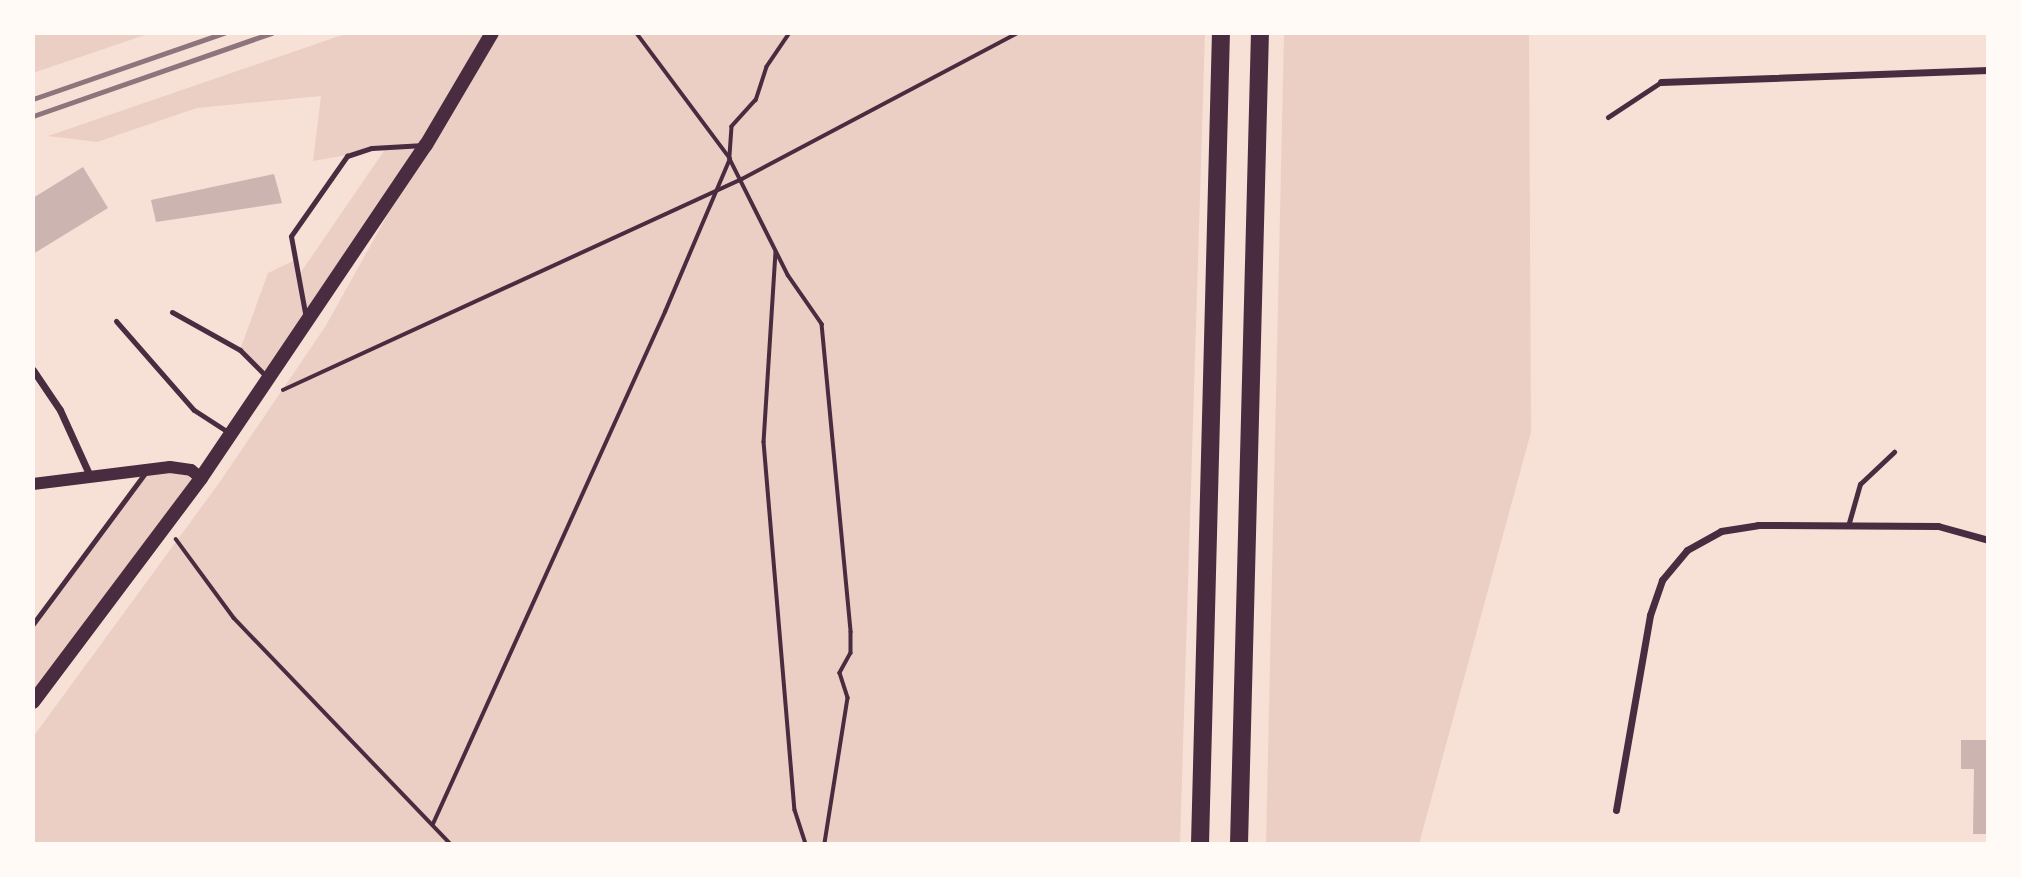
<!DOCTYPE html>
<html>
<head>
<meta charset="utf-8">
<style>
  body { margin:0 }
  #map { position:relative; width:2021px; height:877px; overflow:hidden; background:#f7e1d7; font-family:Cabin,sans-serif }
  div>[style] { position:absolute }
  .green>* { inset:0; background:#ebcfc5 }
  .building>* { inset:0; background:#ccb4b1 }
  .path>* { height:3.5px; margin:-1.75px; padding:0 1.75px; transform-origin:1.75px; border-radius:1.75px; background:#4a2c40 }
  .service>* { height:5px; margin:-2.5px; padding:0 2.5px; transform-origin:2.5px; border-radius:2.5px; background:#4a2c40 }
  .minor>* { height:7px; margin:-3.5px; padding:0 3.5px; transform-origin:3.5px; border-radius:3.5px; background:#4a2c40 }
  .tertiary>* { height:12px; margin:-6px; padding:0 6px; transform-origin:6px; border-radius:6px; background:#4a2c40 }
  .secondary>* { height:14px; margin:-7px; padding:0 7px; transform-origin:7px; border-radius:7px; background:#4a2c40 }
  .trunk>* { height:18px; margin:-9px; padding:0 9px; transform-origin:9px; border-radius:9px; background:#4a2c40 }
  .rail>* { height:5px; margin:-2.5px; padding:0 2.5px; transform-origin:2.5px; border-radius:2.5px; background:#8f747c }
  span { translate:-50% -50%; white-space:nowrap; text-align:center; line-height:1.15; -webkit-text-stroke:7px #fffaf5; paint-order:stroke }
  .frame { position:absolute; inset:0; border:35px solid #fffaf5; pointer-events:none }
</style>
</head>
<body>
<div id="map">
  <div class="green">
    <i style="clip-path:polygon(33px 33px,151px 33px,33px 73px)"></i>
    <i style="clip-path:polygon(348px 33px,1205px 33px,1180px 844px,33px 844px,33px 737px,219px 483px,325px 327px,421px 155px,269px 378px,240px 350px,268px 273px,295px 260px,299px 275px,386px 148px,313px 161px,321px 96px,197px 108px,97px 142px,48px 136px)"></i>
    <i style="clip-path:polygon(1284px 33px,1529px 33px,1531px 432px,1419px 844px,1266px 844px)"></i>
    <i style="clip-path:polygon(149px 468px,201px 478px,33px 702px,33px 624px)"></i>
  </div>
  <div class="building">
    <i style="clip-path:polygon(83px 167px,108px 208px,33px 254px,33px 198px)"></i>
    <i style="clip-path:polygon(274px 174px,282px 203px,156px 222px,151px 200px)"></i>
    <i style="clip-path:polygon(1961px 740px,1988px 740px,1988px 834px,1973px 834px,1974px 769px,1961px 769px)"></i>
  </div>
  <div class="path">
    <i style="left:790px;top:33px;width:41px;rotate:124.1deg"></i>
    <i style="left:767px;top:67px;width:35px;rotate:108deg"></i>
    <i style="left:756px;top:100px;width:36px;rotate:132deg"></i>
    <i style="left:732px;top:127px;width:32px;rotate:94deg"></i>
    <i style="left:730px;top:159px;width:130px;rotate:63.4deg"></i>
    <i style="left:788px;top:275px;width:60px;rotate:55.2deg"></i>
    <i style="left:822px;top:324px;width:309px;rotate:84.6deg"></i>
    <i style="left:851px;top:632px;width:21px;rotate:90deg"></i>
    <i style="left:851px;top:653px;width:23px;rotate:119deg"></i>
    <i style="left:840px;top:673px;width:26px;rotate:72deg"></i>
    <i style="left:848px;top:698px;width:148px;rotate:99deg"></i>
    <i style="left:776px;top:252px;width:190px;rotate:93.6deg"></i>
    <i style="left:764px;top:442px;width:369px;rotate:85.2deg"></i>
    <i style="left:795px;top:810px;width:36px;rotate:72deg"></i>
    <i style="left:283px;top:390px;width:505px;rotate:-24.69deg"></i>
    <i style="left:742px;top:179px;width:312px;rotate:-27.9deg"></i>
    <i style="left:176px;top:539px;width:98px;rotate:53.7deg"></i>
    <i style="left:234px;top:618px;width:313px;rotate:46.2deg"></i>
    <i style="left:433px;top:824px;width:562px;rotate:-65.62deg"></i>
    <i style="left:665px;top:312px;width:166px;rotate:-67deg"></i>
    <i style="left:730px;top:159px;width:157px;rotate:-126.7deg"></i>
  </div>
  <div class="service">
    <i style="left:1608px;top:117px;width:64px;rotate:-33.4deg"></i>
    <i style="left:172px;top:312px;width:78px;rotate:29.2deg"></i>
    <i style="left:240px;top:350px;width:37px;rotate:45deg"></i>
    <i style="left:306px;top:318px;width:83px;rotate:-100.4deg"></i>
    <i style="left:291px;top:236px;width:98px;rotate:-55deg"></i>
    <i style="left:347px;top:156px;width:26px;rotate:-18deg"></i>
    <i style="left:372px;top:148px;width:52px;rotate:-3.3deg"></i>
    <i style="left:116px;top:321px;width:118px;rotate:48.8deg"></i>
    <i style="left:194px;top:410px;width:40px;rotate:32.9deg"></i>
    <i style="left:1848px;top:526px;width:44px;rotate:-74.1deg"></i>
    <i style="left:1860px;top:484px;width:47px;rotate:-43.3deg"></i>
    <i style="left:33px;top:624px;width:188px;rotate:-53.4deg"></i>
  </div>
  <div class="minor">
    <i style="left:1661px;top:82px;width:327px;rotate:-2.1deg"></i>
    <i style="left:33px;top:370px;width:48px;rotate:56deg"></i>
    <i style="left:60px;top:410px;width:72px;rotate:65.6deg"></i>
    <i style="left:1616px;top:810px;width:198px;rotate:-80.1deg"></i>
    <i style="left:1650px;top:615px;width:37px;rotate:-71deg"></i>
    <i style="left:1662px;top:580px;width:39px;rotate:-50deg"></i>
    <i style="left:1687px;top:550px;width:39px;rotate:-29deg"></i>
    <i style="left:1721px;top:531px;width:37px;rotate:-9deg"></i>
    <i style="left:1758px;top:525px;width:180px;rotate:0.3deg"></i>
    <i style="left:1938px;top:526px;width:52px;rotate:15.6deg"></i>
  </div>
  <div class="tertiary">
    <i style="left:33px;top:484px;width:138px;rotate:-7.1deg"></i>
    <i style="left:170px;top:467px;width:21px;rotate:8deg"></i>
    <i style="left:191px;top:470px;width:13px;rotate:39deg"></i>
  </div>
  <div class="secondary">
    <i style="left:33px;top:702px;width:280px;rotate:-53.1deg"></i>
    <i style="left:201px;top:478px;width:402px;rotate:-56deg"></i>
    <i style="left:426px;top:145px;width:130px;rotate:-59.5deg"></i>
  </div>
  <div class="trunk">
    <i style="left:1200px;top:844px;width:811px;rotate:-88.52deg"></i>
    <i style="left:1239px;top:844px;width:811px;rotate:-88.52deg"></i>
  </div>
  <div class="rail">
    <i style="left:33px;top:99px;width:202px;rotate:-19.1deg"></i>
    <i style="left:33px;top:116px;width:253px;rotate:-19.2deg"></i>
  </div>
  <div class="frame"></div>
</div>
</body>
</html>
